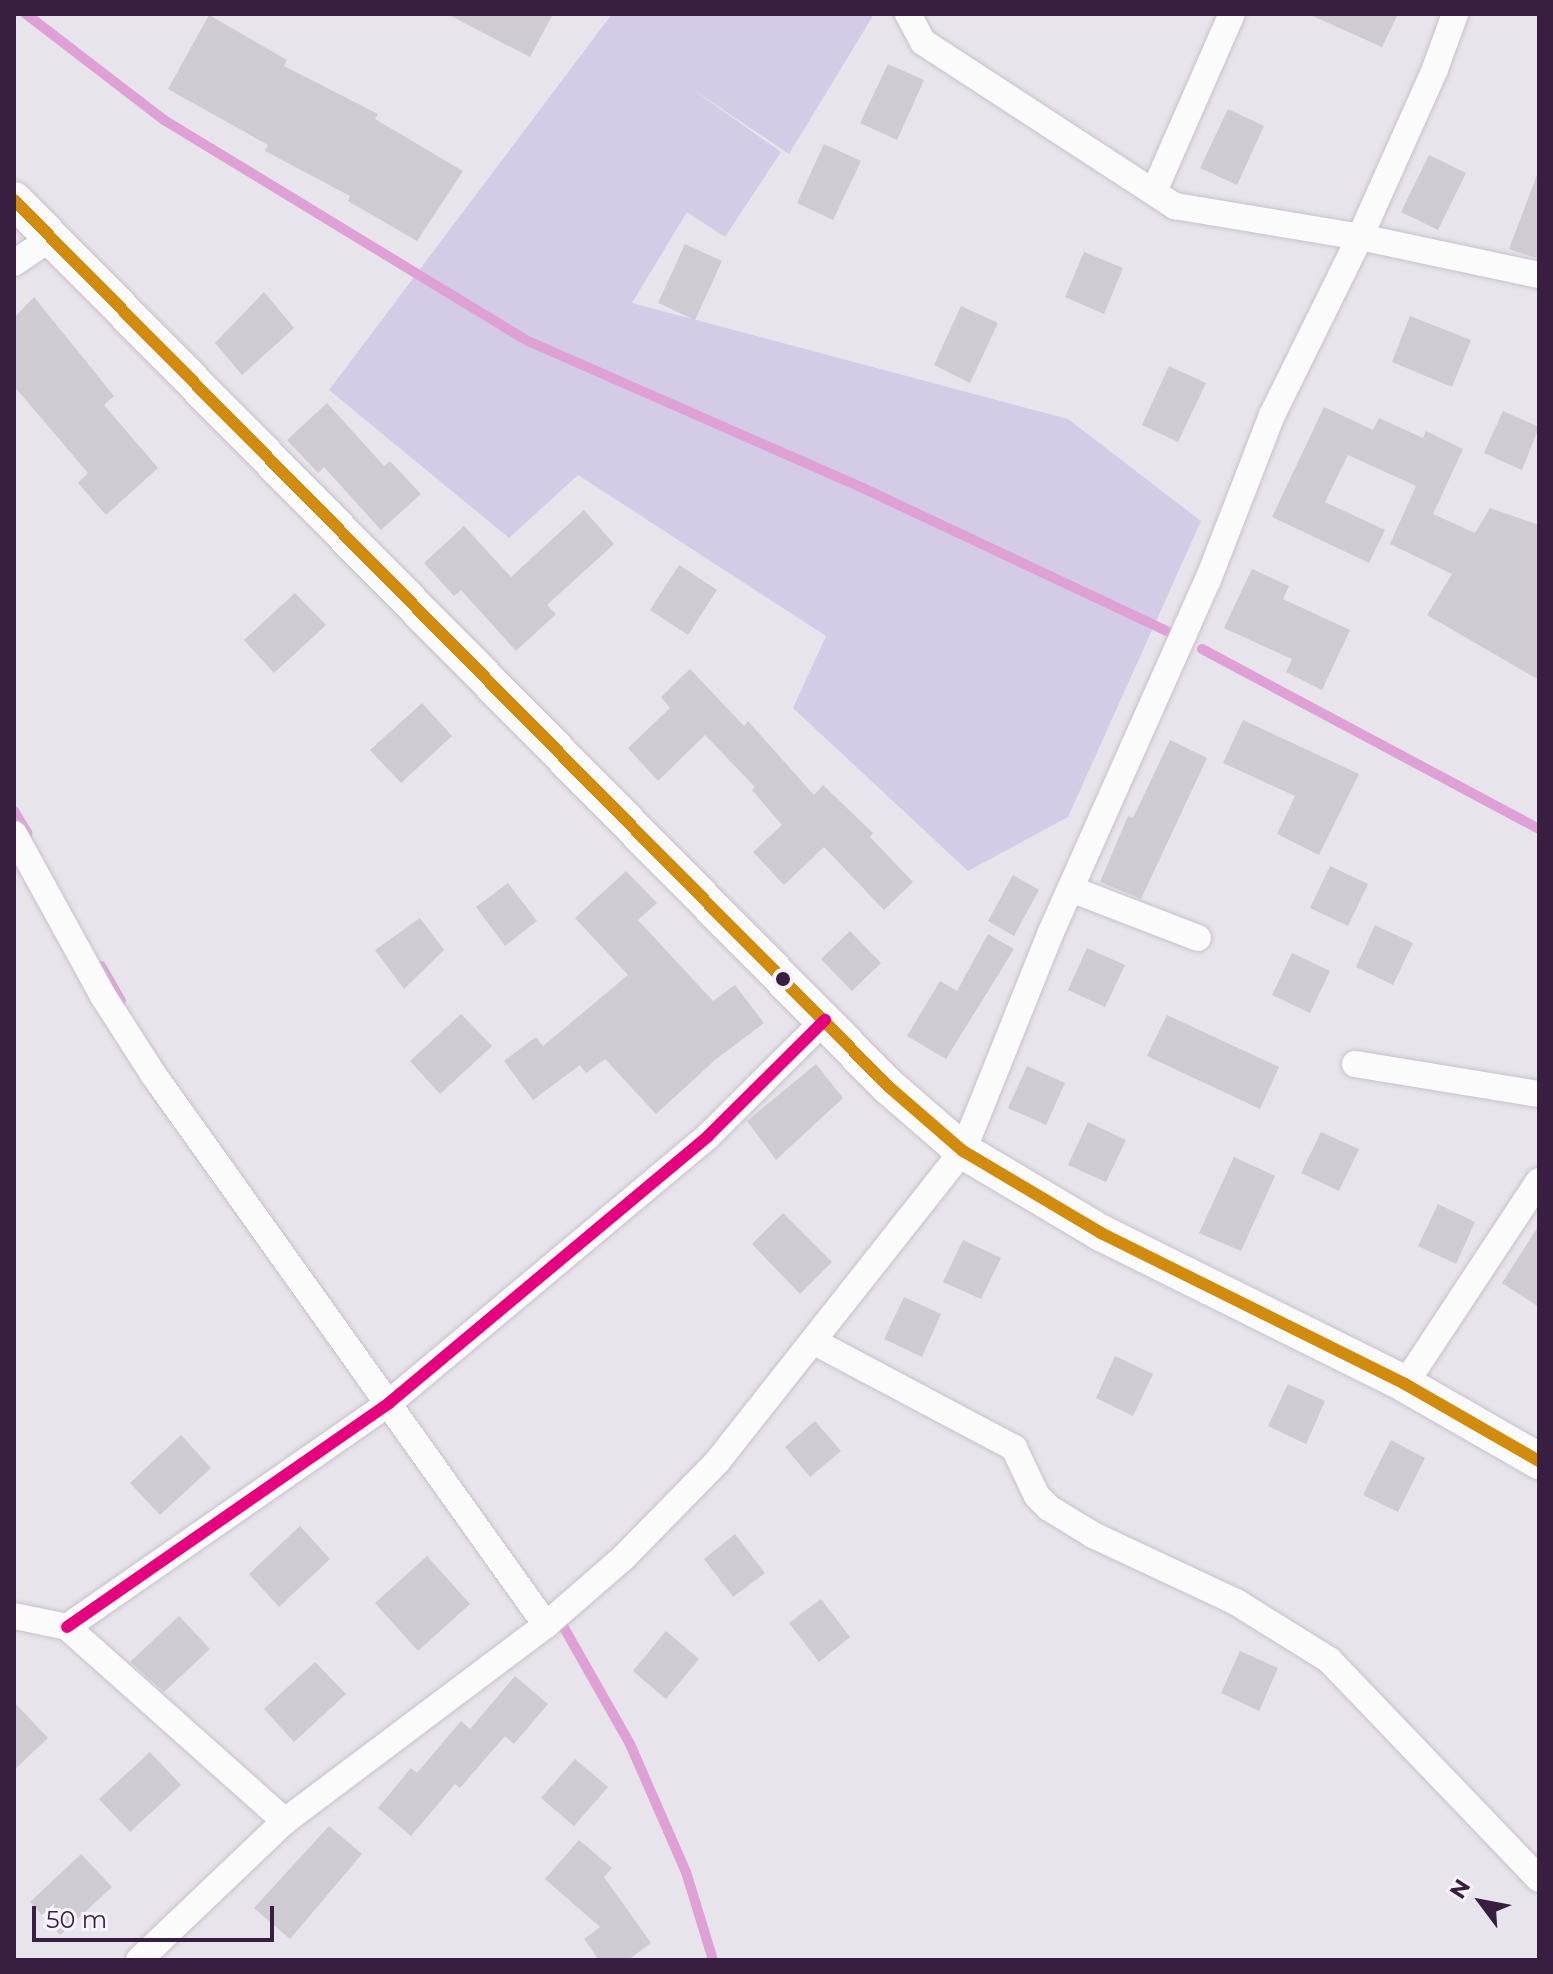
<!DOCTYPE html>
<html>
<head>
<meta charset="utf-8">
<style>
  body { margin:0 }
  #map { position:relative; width:1553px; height:1974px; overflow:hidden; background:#e8e4eb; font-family:Montserrat,sans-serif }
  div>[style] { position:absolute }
  .green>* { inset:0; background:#d4cbe6 }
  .stream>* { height:10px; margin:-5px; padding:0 5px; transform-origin:5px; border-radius:5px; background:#dea0d5 }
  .building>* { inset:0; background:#cfcbd2 }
  .roads { filter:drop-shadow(0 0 2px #c7c0cb) drop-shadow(0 0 2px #c7c0cb) }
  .street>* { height:26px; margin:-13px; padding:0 13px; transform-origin:13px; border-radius:13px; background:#fcfbfc }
  .secondary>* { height:36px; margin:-18px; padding:0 18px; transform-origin:18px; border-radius:18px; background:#fcfbfc }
  .bus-1>* { height:12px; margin:-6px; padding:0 6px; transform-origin:6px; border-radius:6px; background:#d18b0d }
  .bus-2>* { height:12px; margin:-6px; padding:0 6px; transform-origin:6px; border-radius:6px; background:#e5007d }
  .dots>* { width:22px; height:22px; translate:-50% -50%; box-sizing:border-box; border:4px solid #f6f2f9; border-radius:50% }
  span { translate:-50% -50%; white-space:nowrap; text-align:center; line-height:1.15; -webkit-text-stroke:7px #f6f2f9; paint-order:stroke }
  .frame { position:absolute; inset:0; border:16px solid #381f41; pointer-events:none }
  .north { position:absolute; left:1441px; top:1862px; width:80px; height:80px; -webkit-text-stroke:6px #f6f2f9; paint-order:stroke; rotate:302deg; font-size:22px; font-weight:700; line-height:32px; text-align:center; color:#381f41 }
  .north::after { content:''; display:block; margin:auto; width:28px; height:36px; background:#381f41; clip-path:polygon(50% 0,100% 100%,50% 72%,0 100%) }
  .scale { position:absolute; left:32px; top:1906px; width:242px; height:36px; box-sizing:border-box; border:4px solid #381f41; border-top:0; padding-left:10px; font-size:24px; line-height:28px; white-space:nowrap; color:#381f41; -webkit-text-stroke:6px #f6f2f9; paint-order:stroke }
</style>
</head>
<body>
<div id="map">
  <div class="green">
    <i style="clip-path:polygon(612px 14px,874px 14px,789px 154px,688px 86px,781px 152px,725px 237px,687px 212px,632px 303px,1068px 419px,1201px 521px,1068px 817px,968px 871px,793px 708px,826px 636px,578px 475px,509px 538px,329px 390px)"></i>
  </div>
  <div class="stream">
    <i style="left:26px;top:14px;width:174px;rotate:37.5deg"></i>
    <i style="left:164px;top:120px;width:426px;rotate:31.3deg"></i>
    <i style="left:528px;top:341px;width:368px;rotate:23.7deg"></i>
    <i style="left:865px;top:489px;width:334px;rotate:25.2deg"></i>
    <i style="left:1202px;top:649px;width:382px;rotate:28.1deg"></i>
    <i style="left:14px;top:811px;width:26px;rotate:59deg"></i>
    <i style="left:101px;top:966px;width:40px;rotate:60.3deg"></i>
    <i style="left:563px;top:1626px;width:136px;rotate:60.4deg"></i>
    <i style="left:630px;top:1744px;width:140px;rotate:66.4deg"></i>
    <i style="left:686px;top:1872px;width:92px;rotate:72.9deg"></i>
  </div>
  <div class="building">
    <i style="clip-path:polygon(447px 14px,553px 14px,530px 57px)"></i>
    <i style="clip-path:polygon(1308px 14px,1398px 14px,1382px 47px)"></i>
    <i style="clip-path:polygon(209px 15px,287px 60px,284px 66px,378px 114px,375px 119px,463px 171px,417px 241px,348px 201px,350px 196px,265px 151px,268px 145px,168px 89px)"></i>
    <i style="clip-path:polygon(888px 64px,924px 80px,897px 140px,860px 123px)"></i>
    <i style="clip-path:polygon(1228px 109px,1264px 126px,1237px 185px,1200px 168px)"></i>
    <i style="clip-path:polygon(824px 144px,861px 161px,833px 220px,797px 203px)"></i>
    <i style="clip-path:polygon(1429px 155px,1466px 173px,1438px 230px,1401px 212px)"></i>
    <i style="clip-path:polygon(1537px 175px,1539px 175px,1539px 259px,1509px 249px)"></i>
    <i style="clip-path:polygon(685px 244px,722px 261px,695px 320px,658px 303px)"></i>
    <i style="clip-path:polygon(1084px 252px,1123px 268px,1104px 314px,1065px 297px)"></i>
    <i style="clip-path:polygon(264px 292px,294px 328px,242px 375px,215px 343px)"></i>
    <i style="clip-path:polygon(34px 297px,114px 396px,104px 405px,158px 468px,106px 515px,78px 483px,88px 473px,14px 386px,14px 318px)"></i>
    <i style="clip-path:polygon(961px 306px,998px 323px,970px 383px,934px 365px)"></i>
    <i style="clip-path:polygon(1410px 316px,1471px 340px,1452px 387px,1392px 362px)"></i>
    <i style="clip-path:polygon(1169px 366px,1206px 383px,1178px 442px,1142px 425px)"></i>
    <i style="clip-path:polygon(327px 403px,384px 466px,390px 461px,421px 494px,381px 530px,324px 467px,318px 473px,287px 440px)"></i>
    <i style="clip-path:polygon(1324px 407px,1373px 430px,1379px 418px,1423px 438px,1426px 431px,1463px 449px,1433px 514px,1475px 533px,1490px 508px,1539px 525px,1539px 680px,1427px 615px,1452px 574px,1390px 544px,1416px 486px,1348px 455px,1325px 502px,1385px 530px,1369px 563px,1272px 517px)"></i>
    <i style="clip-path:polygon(1503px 411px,1539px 427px,1522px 470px,1484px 453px)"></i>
    <i style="clip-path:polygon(584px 510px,614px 544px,547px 605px,556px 614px,516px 651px,461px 590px,454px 596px,424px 563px,464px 526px,511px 577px)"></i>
    <i style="clip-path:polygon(679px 565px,717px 590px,688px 635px,650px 610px)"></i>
    <i style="clip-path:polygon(1252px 569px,1289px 586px,1283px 599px,1350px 630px,1322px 690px,1286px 672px,1292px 659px,1224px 628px)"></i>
    <i style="clip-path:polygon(295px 593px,326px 625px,274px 673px,244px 640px)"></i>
    <i style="clip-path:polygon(690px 669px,744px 726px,748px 721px,814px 795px,823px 785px,873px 833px,870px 837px,913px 882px,884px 910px,824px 847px,784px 885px,753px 852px,782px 825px,752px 790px,755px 787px,705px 735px,658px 781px,628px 748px,670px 708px,661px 697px)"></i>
    <i style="clip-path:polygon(422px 703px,452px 736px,401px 783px,370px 750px)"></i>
    <i style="clip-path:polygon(1243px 720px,1359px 774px,1319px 855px,1277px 834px,1295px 796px,1223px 763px)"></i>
    <i style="clip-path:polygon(1170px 740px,1207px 758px,1141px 899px,1100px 882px,1128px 816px,1133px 818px)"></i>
    <i style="clip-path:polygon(1330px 866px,1368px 884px,1348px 926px,1310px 908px)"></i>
    <i style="clip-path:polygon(626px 871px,657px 903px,638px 920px,713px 1001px,735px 985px,764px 1023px,715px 1060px,656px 1114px,605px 1059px,586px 1073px,580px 1065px,533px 1100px,504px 1061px,536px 1037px,543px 1046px,628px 975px,575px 918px)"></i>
    <i style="clip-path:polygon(1013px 875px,1039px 890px,1014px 936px,988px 921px)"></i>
    <i style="clip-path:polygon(508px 883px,537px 921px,505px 946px,476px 907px)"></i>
    <i style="clip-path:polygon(420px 918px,444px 950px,404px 989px,375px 950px)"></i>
    <i style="clip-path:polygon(1375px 925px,1413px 943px,1393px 985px,1356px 967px)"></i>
    <i style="clip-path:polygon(850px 931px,881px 963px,852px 991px,821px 959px)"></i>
    <i style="clip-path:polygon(988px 934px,1014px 949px,946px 1059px,907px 1036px,940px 981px,957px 991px)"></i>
    <i style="clip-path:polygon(1087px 948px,1125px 965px,1105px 1007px,1068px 990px)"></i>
    <i style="clip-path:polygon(1292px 953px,1330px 971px,1310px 1013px,1272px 995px)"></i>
    <i style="clip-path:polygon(461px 1014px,492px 1046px,440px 1094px,410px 1061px)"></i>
    <i style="clip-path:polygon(1167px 1015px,1279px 1067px,1260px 1109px,1147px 1056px)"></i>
    <i style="clip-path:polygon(816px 1064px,843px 1098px,776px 1160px,747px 1121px)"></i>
    <i style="clip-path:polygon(1027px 1066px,1065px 1083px,1046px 1125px,1008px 1108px)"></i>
    <i style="clip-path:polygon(1088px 1122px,1126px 1140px,1106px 1182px,1068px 1165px)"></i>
    <i style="clip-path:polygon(1321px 1132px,1359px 1149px,1339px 1191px,1301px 1173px)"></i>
    <i style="clip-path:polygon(1234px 1157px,1275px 1176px,1241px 1251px,1199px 1233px)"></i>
    <i style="clip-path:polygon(1438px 1204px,1475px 1222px,1456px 1264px,1418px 1246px)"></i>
    <i style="clip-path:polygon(783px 1213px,832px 1262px,800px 1294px,752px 1244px)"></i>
    <i style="clip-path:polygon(1539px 1225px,1539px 1307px,1502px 1283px)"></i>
    <i style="clip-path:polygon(963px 1240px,1001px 1258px,981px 1299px,943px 1282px)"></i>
    <i style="clip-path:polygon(904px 1297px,941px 1314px,922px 1357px,884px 1339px)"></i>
    <i style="clip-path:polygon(1115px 1356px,1153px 1374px,1133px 1416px,1096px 1398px)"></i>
    <i style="clip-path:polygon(1288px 1384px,1325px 1401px,1306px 1444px,1268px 1426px)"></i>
    <i style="clip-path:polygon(815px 1421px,841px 1451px,810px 1477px,785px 1447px)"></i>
    <i style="clip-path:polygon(181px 1435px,211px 1468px,160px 1515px,130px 1483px)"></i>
    <i style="clip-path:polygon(1391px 1440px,1425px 1458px,1398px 1512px,1363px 1495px)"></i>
    <i style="clip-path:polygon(300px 1526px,330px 1559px,279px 1607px,249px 1574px)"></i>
    <i style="clip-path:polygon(735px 1534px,765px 1573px,733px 1597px,704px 1559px)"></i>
    <i style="clip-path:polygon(427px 1556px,470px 1604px,418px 1651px,375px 1603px)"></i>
    <i style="clip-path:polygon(821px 1599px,850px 1637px,819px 1662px,789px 1623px)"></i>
    <i style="clip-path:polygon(179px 1616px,210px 1649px,164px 1692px,130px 1662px)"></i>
    <i style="clip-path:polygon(666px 1631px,699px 1659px,666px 1699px,633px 1671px)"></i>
    <i style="clip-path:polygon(1240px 1651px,1278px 1668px,1259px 1711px,1221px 1693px)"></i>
    <i style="clip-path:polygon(315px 1662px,346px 1694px,294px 1742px,264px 1709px)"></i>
    <i style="clip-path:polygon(515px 1676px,548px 1704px,514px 1744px,505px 1736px,460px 1788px,455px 1784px,411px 1836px,378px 1808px,411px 1768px,417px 1773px,461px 1721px,470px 1729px)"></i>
    <i style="clip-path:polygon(14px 1702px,48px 1738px,14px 1770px)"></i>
    <i style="clip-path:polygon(150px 1752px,181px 1785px,130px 1832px,99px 1799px)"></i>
    <i style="clip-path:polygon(575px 1759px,608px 1787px,574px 1826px,541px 1798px)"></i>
    <i style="clip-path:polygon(329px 1826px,362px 1854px,290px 1939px,254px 1908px)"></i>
    <i style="clip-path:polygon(579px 1840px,612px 1868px,604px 1877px,651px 1943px,628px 1960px,599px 1960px,584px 1939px,600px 1927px,545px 1879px)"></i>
    <i style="clip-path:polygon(81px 1854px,112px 1887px,60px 1935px,30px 1902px)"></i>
  </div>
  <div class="roads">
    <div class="street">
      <i style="left:908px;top:14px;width:32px;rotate:62deg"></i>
      <i style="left:923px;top:42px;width:301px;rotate:33.1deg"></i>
      <i style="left:1175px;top:206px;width:188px;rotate:9.5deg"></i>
      <i style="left:1360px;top:237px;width:183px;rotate:12deg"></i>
      <i style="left:1155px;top:189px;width:191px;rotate:-66.3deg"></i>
      <i style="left:14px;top:263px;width:45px;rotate:-34deg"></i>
      <i style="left:14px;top:834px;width:185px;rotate:61.2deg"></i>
      <i style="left:103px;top:996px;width:93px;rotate:57.3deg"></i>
      <i style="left:153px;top:1074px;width:677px;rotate:54.5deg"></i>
      <i style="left:1071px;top:889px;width:136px;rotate:21.1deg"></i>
      <i style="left:1355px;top:1064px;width:186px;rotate:9.3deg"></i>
      <i style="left:813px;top:1341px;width:228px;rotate:28deg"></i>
      <i style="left:1014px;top:1448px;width:53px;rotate:64.4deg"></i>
      <i style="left:1037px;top:1496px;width:17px;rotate:45deg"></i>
      <i style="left:1049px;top:1508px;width:52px;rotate:31.5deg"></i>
      <i style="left:1093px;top:1535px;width:158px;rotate:25.1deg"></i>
      <i style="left:1236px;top:1602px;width:110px;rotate:31.9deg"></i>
      <i style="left:1329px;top:1660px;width:303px;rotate:46.2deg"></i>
      <i style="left:1405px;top:1384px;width:243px;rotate:-56.6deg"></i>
      <i style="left:14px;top:1616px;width:54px;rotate:11.7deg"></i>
      <i style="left:67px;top:1627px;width:292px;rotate:41.7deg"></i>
      <i style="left:67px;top:1627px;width:392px;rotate:-34.8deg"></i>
      <i style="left:389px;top:1403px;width:416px;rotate:-39.9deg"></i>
      <i style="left:708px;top:1136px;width:165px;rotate:-44.8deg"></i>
      <i style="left:139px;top:1960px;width:202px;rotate:-43.6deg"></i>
      <i style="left:285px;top:1821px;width:326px;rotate:-36.9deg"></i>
      <i style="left:546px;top:1625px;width:102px;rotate:-41deg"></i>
      <i style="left:623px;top:1558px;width:134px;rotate:-45.6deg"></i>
      <i style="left:717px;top:1462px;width:397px;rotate:-51.7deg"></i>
      <i style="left:963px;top:1151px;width:236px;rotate:-68.1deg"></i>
      <i style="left:1051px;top:932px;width:385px;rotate:-66deg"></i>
      <i style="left:1208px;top:580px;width:177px;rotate:-68.8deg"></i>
      <i style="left:1272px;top:415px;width:199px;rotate:-63.7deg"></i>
      <i style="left:1360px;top:237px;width:184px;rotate:-65.9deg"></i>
      <i style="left:1435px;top:69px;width:59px;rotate:-70deg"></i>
    </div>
    <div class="secondary">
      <i style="left:14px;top:200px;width:1246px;rotate:45.39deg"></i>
      <i style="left:889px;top:1087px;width:98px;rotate:40.9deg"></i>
      <i style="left:963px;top:1151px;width:161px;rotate:30.7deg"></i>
      <i style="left:1101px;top:1233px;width:339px;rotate:26.4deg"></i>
      <i style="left:1405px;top:1384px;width:155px;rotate:29.9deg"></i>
    </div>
  </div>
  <div class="bus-1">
    <i style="left:14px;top:200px;width:1246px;rotate:45.39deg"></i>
    <i style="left:889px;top:1087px;width:98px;rotate:40.9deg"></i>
    <i style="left:963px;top:1151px;width:161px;rotate:30.7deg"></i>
    <i style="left:1101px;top:1233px;width:339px;rotate:26.4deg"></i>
    <i style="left:1405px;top:1384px;width:155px;rotate:29.9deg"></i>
  </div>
  <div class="bus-2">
    <i style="left:67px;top:1627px;width:392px;rotate:-34.8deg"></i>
    <i style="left:389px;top:1403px;width:416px;rotate:-39.9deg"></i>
    <i style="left:708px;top:1136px;width:165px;rotate:-44.8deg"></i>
  </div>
  <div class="dots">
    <i style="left:783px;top:979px;background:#381f41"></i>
  </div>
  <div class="frame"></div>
  <div class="north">N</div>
  <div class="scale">50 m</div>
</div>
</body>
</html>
